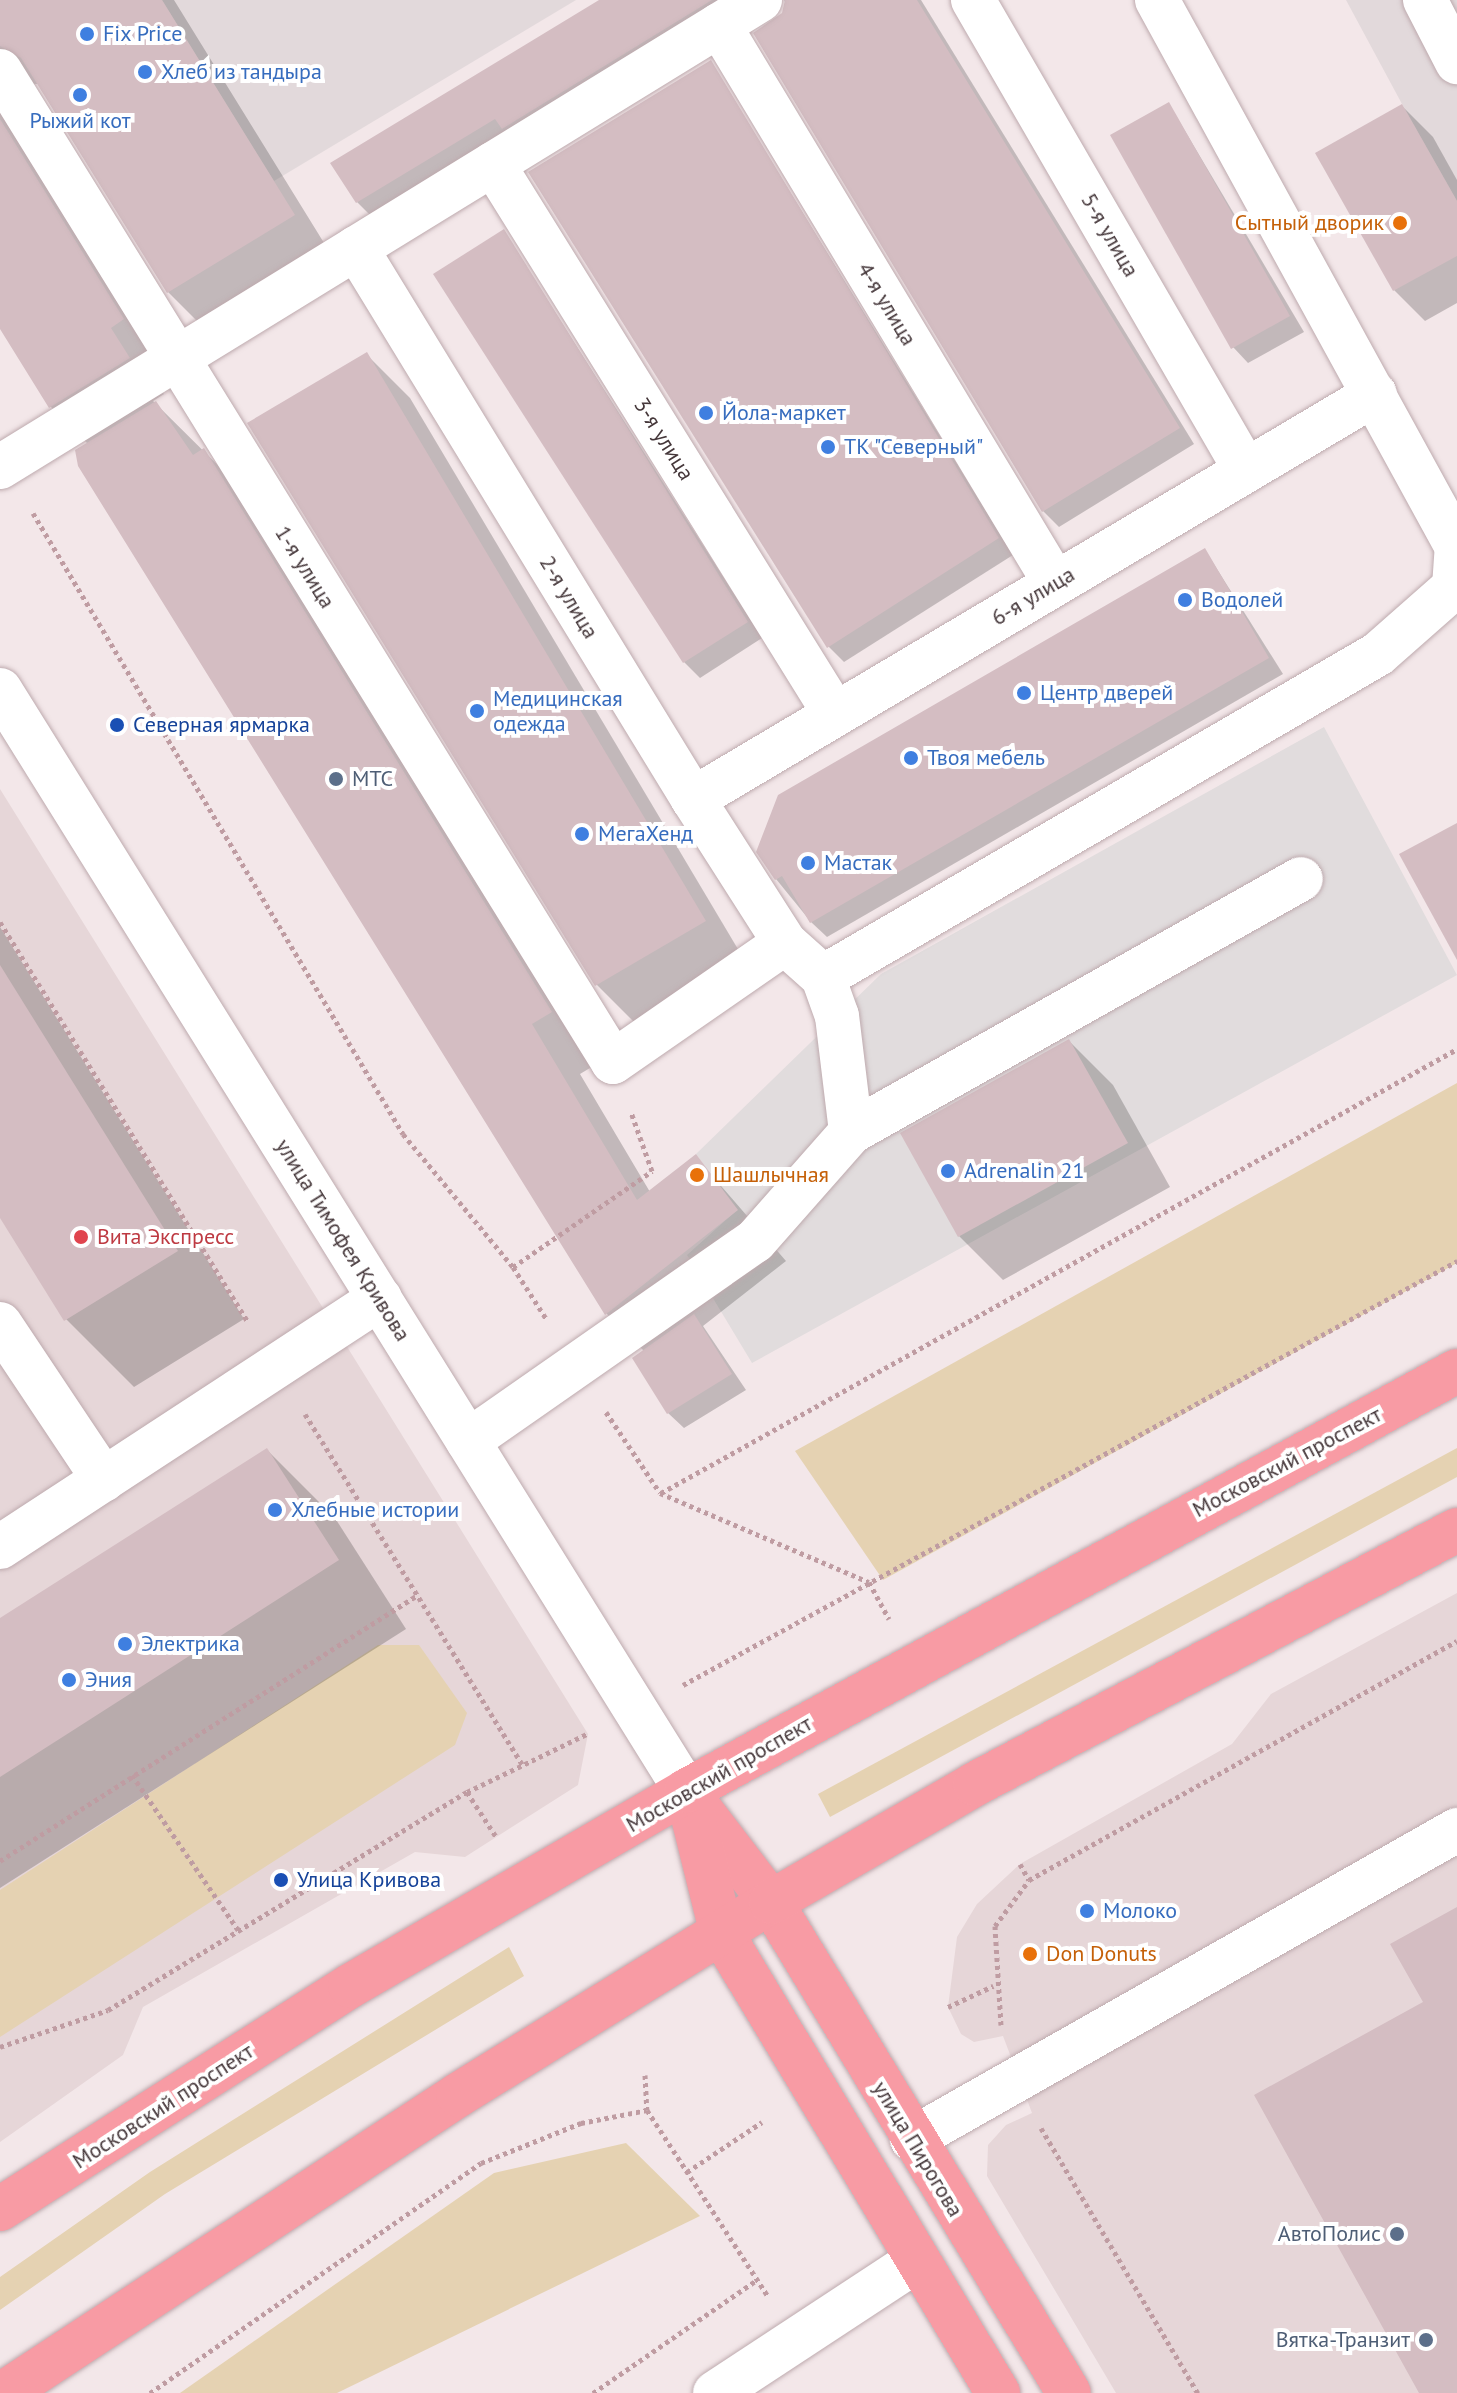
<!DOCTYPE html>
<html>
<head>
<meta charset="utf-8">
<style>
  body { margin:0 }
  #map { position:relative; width:1457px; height:2393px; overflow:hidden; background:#f3e7e9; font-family:"PT Sans",sans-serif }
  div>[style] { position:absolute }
  .residential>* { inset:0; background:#e6d6d8 }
  .industrial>* { inset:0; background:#e2d9db }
  .green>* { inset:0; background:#e5d2b2 }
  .parking>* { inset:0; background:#e1dcdd }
  .shadow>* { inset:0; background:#0003 }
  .building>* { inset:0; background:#d4bdc2 }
  .path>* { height:5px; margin-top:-2.5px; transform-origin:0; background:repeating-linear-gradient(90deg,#bf9ca2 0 4px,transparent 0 8px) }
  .roads { filter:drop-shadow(0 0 2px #beaaae) drop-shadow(0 0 2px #beaaae) }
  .minor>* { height:44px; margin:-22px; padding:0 22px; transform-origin:22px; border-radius:22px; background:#fff }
  .major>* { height:44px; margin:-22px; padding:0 22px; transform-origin:22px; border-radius:22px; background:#f89ba4 }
  .dots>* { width:22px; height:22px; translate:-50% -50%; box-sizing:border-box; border:4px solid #fff; border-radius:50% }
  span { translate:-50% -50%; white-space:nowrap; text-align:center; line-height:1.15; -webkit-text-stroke:8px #fff; paint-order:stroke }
  .shop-label { font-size:22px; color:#366cbe }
  .left { translate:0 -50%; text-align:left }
  .food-label { font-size:22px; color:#c56008 }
  .right { translate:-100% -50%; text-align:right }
  .street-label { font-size:22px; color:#45373a }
  .transit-label { font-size:22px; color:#164399 }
  .service-label { font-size:22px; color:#4e5e75 }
  .health-label { font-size:22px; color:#be3a42 }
</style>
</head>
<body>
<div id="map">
  <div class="residential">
    <i style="clip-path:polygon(0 789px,588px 1734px,578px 1785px,465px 1857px,415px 1852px,143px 2007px,123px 2055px,0 2142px)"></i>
    <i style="clip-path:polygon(1457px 1593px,1457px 2393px,1116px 2393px,987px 2176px,988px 2145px,1006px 2125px,1032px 2113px,1003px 2036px,974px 2042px,961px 2034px,948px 2007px,957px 1937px,977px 1904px,1020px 1864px,1232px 1744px,1271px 1694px)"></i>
  </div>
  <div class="industrial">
    <i style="clip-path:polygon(162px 0,576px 0,274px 181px)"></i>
    <i style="clip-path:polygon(1346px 0,1457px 0,1457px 201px,1402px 104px)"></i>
  </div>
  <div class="green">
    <i style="clip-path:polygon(1457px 1083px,1457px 1263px,883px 1580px,795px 1451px)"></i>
    <i style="clip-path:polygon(1457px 1448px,1457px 1477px,830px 1817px,818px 1794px)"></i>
    <i style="clip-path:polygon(378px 1645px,419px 1645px,467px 1713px,455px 1745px,0 2037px,0 1890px)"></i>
    <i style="clip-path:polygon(509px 1947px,524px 1976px,165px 2194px,0 2310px,0 2277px,150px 2172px)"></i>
    <i style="clip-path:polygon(626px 2143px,700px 2216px,337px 2393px,180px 2393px,494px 2173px)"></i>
  </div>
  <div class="parking">
    <i style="clip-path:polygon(1324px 727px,1457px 975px,752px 1363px,687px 1255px,737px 1210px,696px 1154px,881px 974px)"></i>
  </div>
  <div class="shadow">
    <i style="clip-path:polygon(0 0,174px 0,329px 251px,204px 328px,168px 292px,40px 84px,24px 84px,159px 356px,145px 364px,164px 394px,153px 401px,253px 500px,600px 1062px,580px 1074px,650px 1192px,696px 1157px,786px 1261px,703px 1326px,746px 1390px,684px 1428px,668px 1413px,644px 1351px,607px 1314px,80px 466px,88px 444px,50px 406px,0 325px)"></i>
    <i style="clip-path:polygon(603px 0,753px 0,373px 218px,357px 202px,333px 164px)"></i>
    <i style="clip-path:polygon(784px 0,921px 0,1194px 444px,1059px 527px,1043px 511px)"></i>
    <i style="clip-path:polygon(710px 62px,1013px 555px,844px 662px,828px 646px)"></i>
    <i style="clip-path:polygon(1169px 104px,1304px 332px,1248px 363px,1233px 347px)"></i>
    <i style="clip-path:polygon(1402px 106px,1433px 137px,1457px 180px,1457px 303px,1425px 321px,1394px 290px)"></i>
    <i style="clip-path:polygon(504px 232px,762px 638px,700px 678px,684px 662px)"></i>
    <i style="clip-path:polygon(366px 354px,410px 398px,748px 966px,641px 1029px,597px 985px,250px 424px)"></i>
    <i style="clip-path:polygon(1205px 550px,1283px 674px,827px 937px,811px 922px,776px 879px)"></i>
    <i style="clip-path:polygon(0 927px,244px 1319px,134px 1387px,66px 1319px,0 1214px)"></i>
    <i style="clip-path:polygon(1069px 1041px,1113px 1085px,1170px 1187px,1003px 1280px,959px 1236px)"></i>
    <i style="clip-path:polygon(267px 1450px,335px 1518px,406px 1629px,0 1888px,0 1621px)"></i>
  </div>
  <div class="building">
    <i style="clip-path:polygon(0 0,162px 0,295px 215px,167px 293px,21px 58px,0 46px)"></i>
    <i style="clip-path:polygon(599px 0,712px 0,502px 129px,495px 119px,356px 203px,330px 163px)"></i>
    <i style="clip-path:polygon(785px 0,917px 0,1180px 428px,1042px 512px,753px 33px,782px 13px)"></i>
    <i style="clip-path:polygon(711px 60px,999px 538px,827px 648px,528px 172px)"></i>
    <i style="clip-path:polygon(1169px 102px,1290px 316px,1231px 349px,1110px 135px)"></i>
    <i style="clip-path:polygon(1402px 104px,1457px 201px,1457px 256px,1393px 291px,1315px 153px)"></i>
    <i style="clip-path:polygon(0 119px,124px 319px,111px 328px,130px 358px,49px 408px,0 329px)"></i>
    <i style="clip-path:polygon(504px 229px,748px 622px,683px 663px,433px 274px)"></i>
    <i style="clip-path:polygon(367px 352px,706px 921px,595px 986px,247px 423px)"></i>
    <i style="clip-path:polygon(156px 401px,193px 455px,204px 448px,552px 1012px,532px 1024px,637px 1200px,696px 1154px,738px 1210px,605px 1315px,78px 466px,75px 450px)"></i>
    <i style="clip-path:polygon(1205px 548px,1269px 658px,810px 923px,782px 876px,775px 880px,756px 852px,778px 795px)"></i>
    <i style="clip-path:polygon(1457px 823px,1457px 960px,1399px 854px)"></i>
    <i style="clip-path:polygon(0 965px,178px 1251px,64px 1321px,0 1218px)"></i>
    <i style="clip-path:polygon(1069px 1039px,1128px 1143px,958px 1237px,900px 1133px)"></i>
    <i style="clip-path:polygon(694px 1314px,732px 1374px,667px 1414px,632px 1358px)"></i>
    <i style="clip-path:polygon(267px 1448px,339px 1560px,0 1777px,0 1618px)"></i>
    <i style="clip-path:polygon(1457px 1907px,1457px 2393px,1419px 2393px,1254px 2095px,1423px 2002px,1390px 1944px)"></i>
  </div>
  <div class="path">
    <i style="left:33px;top:513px;width:723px;rotate:59.21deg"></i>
    <i style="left:403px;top:1134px;width:173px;rotate:50.4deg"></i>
    <i style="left:513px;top:1267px;width:63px;rotate:57.3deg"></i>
    <i style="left:0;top:922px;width:469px;rotate:58.2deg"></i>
    <i style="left:513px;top:1267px;width:169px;rotate:-34.6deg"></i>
    <i style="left:652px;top:1171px;width:63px;rotate:-109.6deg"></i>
    <i style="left:606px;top:1412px;width:97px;rotate:56.3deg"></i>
    <i style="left:660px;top:1493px;width:227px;rotate:23.1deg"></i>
    <i style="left:869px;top:1582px;width:42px;rotate:61.6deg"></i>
    <i style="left:305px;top:1414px;width:412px;rotate:58.2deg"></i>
    <i style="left:661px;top:1493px;width:911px;rotate:-29.15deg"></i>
    <i style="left:683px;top:1685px;width:883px;rotate:-28.71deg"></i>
    <i style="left:132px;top:1775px;width:188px;rotate:55.6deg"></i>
    <i style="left:467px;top:1792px;width:55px;rotate:56.9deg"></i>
    <i style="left:0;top:1861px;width:495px;rotate:-32.5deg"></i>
    <i style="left:1020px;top:1864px;width:18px;rotate:61deg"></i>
    <i style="left:948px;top:2007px;width:50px;rotate:-25deg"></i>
    <i style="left:1001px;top:2025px;width:99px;rotate:-93.5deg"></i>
    <i style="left:995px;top:1926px;width:57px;rotate:-53.5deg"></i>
    <i style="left:1029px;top:1880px;width:490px;rotate:-29.2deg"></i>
    <i style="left:0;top:2047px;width:114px;rotate:-18.9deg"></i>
    <i style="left:108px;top:2010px;width:420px;rotate:-31.3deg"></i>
    <i style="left:467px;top:1792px;width:133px;rotate:-25.8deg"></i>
    <i style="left:645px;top:2075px;width:35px;rotate:87deg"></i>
    <i style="left:647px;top:2110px;width:221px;rotate:57deg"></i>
    <i style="left:1041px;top:2128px;width:308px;rotate:59.4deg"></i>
    <i style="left:687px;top:2172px;width:90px;rotate:-33.7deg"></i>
    <i style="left:150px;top:2393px;width:403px;rotate:-34.8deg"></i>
    <i style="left:481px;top:2163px;width:108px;rotate:-21.8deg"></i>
    <i style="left:581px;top:2123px;width:67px;rotate:-11.1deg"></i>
    <i style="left:593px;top:2393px;width:199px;rotate:-34.6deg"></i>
  </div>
  <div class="roads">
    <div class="minor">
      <i style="left:973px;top:0;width:544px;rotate:59.9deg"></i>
      <i style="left:1157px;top:0;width:624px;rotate:61.26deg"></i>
      <i style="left:1425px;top:0;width:70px;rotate:62.7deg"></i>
      <i style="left:719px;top:25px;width:651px;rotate:58.95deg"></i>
      <i style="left:0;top:71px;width:1165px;rotate:58.26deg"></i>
      <i style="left:613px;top:1062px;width:209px;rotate:-34.7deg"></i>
      <i style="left:493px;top:164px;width:648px;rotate:58.13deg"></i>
      <i style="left:356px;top:248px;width:646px;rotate:58.55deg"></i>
      <i style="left:693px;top:799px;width:171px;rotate:57.4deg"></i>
      <i style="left:785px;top:943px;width:51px;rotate:41.8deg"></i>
      <i style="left:823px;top:977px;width:642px;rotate:-30.2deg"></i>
      <i style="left:1378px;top:654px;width:101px;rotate:-41.4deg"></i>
      <i style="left:1454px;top:587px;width:39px;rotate:-86deg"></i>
      <i style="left:0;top:467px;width:892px;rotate:-31.57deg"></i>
      <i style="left:0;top:690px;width:1297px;rotate:58.07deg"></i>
      <i style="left:693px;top:799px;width:793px;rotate:-30.7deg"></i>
      <i style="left:823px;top:977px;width:41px;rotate:70.3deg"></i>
      <i style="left:837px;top:1016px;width:117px;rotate:83.1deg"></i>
      <i style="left:0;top:1324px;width:187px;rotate:56.3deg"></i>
      <i style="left:468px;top:1441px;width:350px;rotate:-34.9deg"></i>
      <i style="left:755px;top:1241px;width:145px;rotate:-48.6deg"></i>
      <i style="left:851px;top:1132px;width:516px;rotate:-29.35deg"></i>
      <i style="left:0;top:1547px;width:454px;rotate:-33.2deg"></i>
      <i style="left:912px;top:2139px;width:627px;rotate:-29.55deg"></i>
      <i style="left:715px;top:2393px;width:240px;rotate:-33.3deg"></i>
    </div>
    <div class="major">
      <i style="left:686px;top:1791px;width:140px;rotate:52.6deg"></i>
      <i style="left:771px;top:1902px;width:574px;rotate:58.75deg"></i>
      <i style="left:691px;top:1809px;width:129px;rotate:76.1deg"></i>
      <i style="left:722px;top:1934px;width:536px;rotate:58.98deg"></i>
      <i style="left:0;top:2209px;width:415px;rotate:-32.5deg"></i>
      <i style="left:350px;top:1986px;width:388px;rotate:-30.1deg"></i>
      <i style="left:686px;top:1791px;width:878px;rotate:-28.58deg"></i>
      <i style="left:4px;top:2393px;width:543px;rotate:-33.28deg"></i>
      <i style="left:458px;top:2095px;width:368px;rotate:-31.7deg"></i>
      <i style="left:771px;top:1902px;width:236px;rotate:-30deg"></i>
      <i style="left:975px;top:1784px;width:545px;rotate:-27.79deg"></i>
    </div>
  </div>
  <div class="dots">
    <i style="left:87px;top:34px;background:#3f7fe0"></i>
    <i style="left:145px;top:72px;background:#3f7fe0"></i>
    <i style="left:80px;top:95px;background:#3f7fe0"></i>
    <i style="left:1400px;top:223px;background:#e8710a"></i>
    <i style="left:706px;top:413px;background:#3f7fe0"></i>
    <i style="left:828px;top:447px;background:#3f7fe0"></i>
    <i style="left:1185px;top:600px;background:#3f7fe0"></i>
    <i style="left:1024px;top:693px;background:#3f7fe0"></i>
    <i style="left:477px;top:711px;background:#3f7fe0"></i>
    <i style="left:117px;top:725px;background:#1a4fb4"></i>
    <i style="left:911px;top:758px;background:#3f7fe0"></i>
    <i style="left:336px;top:779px;background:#5c6f8a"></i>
    <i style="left:582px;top:834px;background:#3f7fe0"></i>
    <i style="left:808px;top:863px;background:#3f7fe0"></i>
    <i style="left:948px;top:1171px;background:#3f7fe0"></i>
    <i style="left:697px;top:1175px;background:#e8710a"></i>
    <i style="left:81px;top:1237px;background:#e0444e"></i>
    <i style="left:275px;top:1510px;background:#3f7fe0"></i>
    <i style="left:125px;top:1644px;background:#3f7fe0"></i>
    <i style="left:69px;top:1680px;background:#3f7fe0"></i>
    <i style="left:281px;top:1880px;background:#1a4fb4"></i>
    <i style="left:1087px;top:1911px;background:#3f7fe0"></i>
    <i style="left:1030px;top:1954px;background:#e8710a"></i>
    <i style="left:1397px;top:2234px;background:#5c6f8a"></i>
    <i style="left:1426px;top:2340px;background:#5c6f8a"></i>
  </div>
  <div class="shop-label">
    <span class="left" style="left:103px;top:34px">Fix Price</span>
    <span class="left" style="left:161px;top:72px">Хлеб из тандыра</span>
    <span style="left:80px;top:121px">Рыжий кот</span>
    <span class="left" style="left:722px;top:413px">Йола-маркет</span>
    <span class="left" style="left:844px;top:447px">ТК "Северный"</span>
    <span class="left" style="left:1201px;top:600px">Водолей</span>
    <span class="left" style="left:1040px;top:693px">Центр дверей</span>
    <span class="left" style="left:493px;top:711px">Медицинская<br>одежда</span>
    <span class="left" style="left:927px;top:758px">Твоя мебель</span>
    <span class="left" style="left:598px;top:834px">МегаХенд</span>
    <span class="left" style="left:824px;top:863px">Мастак</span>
    <span class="left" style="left:964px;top:1171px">Adrenalin 21</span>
    <span class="left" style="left:291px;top:1510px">Хлебные истории</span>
    <span class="left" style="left:141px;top:1644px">Электрика</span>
    <span class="left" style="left:85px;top:1680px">Эния</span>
    <span class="left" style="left:1103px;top:1911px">Молоко</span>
  </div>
  <div class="food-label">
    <span class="right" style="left:1384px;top:223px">Сытный дворик</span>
    <span class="left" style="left:713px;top:1175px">Шашлычная</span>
    <span class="left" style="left:1046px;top:1954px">Don Donuts</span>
  </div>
  <div class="street-label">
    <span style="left:1110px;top:235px;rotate:60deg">5-я улица</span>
    <span style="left:887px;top:304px;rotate:59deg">4-я улица</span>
    <span style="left:664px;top:439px;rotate:58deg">3-я улица</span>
    <span style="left:305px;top:567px;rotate:58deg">1-я улица</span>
    <span style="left:1033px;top:596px;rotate:-31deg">6-я улица</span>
    <span style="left:569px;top:597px;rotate:59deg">2-я улица</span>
    <span style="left:343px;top:1240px;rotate:58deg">улица Тимофея Кривова</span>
    <span style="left:1287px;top:1462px;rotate:-28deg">Московский проспект</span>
    <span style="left:719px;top:1774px;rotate:-30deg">Московский проспект</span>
    <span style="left:163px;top:2106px;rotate:-33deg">Московский проспект</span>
    <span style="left:918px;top:2149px;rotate:59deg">улица Пирогова</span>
  </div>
  <div class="transit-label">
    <span class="left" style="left:133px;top:725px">Северная ярмарка</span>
    <span class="left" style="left:297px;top:1880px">Улица Кривова</span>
  </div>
  <div class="service-label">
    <span class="left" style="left:352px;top:779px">МТС</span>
    <span class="right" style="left:1381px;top:2234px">АвтоПолис</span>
    <span class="right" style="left:1410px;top:2340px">Вятка-Транзит</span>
  </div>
  <div class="health-label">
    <span class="left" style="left:97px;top:1237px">Вита Экспресс</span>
  </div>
</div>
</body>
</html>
